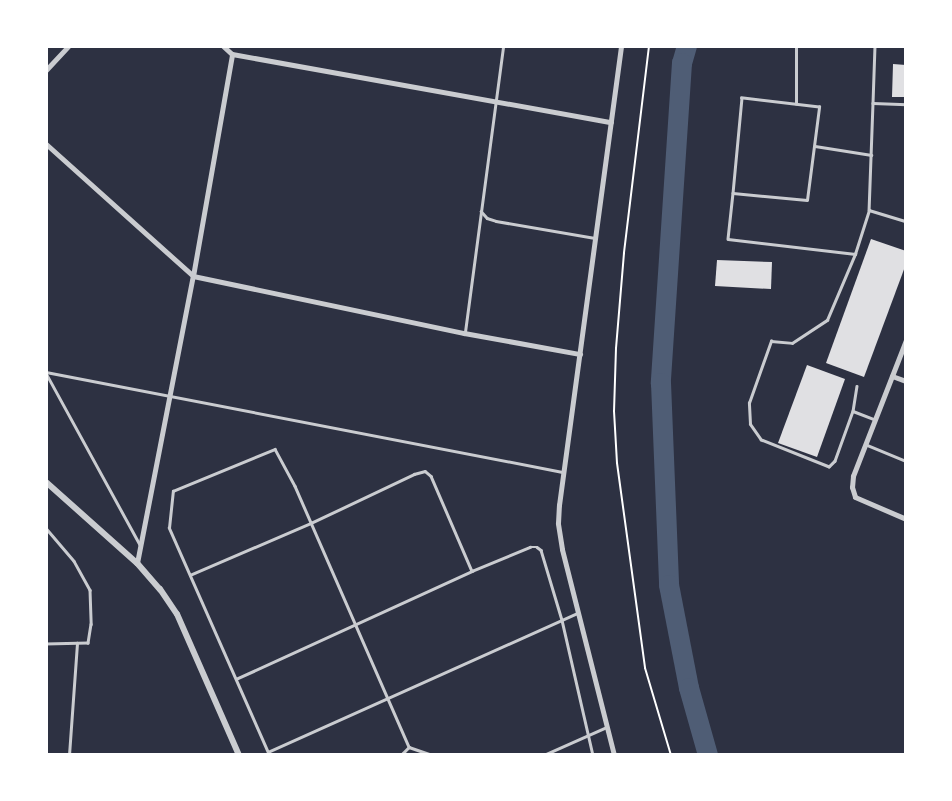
<!DOCTYPE html>
<html>
<head>
<meta charset="utf-8">
<style>
  body { margin:0 }
  #map { position:relative; width:952px; height:801px; overflow:hidden; background:#2d3142; font-family:Georgia,serif }
  div>[style] { position:absolute }
  .river>* { height:20px; margin:-10px; padding:0 10px; transform-origin:10px; border-radius:10px; background:#4f5d75 }
  .building>* { inset:0; background:#e0e0e3 }
  .path>* { height:2px; margin:-1px; padding:0 1px; transform-origin:1px; border-radius:1px; background:#fff }
  .service>* { height:2.5px; margin:-1.25px; padding:0 1.25px; transform-origin:1.25px; border-radius:1.25px; background:#caccd0 }
  .minor>* { height:5px; margin:-2.5px; padding:0 2.5px; transform-origin:2.5px; border-radius:2.5px; background:#caccd0 }
  .tertiary>* { height:6px; margin:-3px; padding:0 3px; transform-origin:3px; border-radius:3px; background:#caccd0 }
  span { translate:-50% -50%; white-space:nowrap; text-align:center; line-height:1.15; -webkit-text-stroke:4px #fff; paint-order:stroke }
  .frame { position:absolute; inset:0; border:48px solid #fff; pointer-events:none }
</style>
</head>
<body>
<div id="map">
  <div class="river">
    <i style="left:687px;top:46px;width:18px;rotate:106deg"></i>
    <i style="left:682px;top:63px;width:321px;rotate:93.8deg"></i>
    <i style="left:661px;top:383px;width:202px;rotate:87.7deg"></i>
    <i style="left:669px;top:585px;width:105px;rotate:79deg"></i>
    <i style="left:689px;top:688px;width:70px;rotate:74.2deg"></i>
  </div>
  <div class="building">
    <i style="clip-path:polygon(893px 64px,906px 65px,906px 97px,892px 97px)"></i>
    <i style="clip-path:polygon(871px 239px,906px 251px,906px 264px,864px 377px,826px 363px)"></i>
    <i style="clip-path:polygon(717px 260px,772px 262px,771px 289px,715px 286px)"></i>
    <i style="clip-path:polygon(807px 365px,845px 379px,817px 457px,778px 443px)"></i>
  </div>
  <div class="path">
    <i style="left:649px;top:46px;width:209px;rotate:96.9deg"></i>
    <i style="left:624px;top:253px;width:95px;rotate:94.8deg"></i>
    <i style="left:616px;top:348px;width:63px;rotate:91.8deg"></i>
    <i style="left:614px;top:411px;width:52px;rotate:86.7deg"></i>
    <i style="left:617px;top:463px;width:207px;rotate:82.2deg"></i>
    <i style="left:645px;top:668px;width:91px;rotate:73.4deg"></i>
  </div>
  <div class="service">
    <i style="left:875px;top:46px;width:57px;rotate:92deg"></i>
    <i style="left:873px;top:103px;width:33px;rotate:2deg"></i>
    <i style="left:873px;top:103px;width:107px;rotate:92.1deg"></i>
    <i style="left:869px;top:210px;width:39px;rotate:17deg"></i>
    <i style="left:796px;top:104px;width:58px;rotate:-90deg"></i>
    <i style="left:815px;top:146px;width:57px;rotate:9.1deg"></i>
    <i style="left:733px;top:193px;width:74px;rotate:5.4deg"></i>
    <i style="left:807px;top:200px;width:94px;rotate:-82.6deg"></i>
    <i style="left:819px;top:107px;width:78px;rotate:-173.3deg"></i>
    <i style="left:742px;top:98px;width:95px;rotate:95.4deg"></i>
    <i style="left:733px;top:193px;width:46px;rotate:96.2deg"></i>
    <i style="left:728px;top:239px;width:128px;rotate:6.7deg"></i>
    <i style="left:855px;top:254px;width:46px;rotate:-72.3deg"></i>
    <i style="left:481px;top:211px;width:9px;rotate:49deg"></i>
    <i style="left:487px;top:218px;width:9px;rotate:18deg"></i>
    <i style="left:496px;top:221px;width:100px;rotate:9.7deg"></i>
    <i style="left:465px;top:332px;width:289px;rotate:-82.4deg"></i>
    <i style="left:46px;top:372px;width:527px;rotate:10.95deg"></i>
    <i style="left:46px;top:373px;width:196px;rotate:61.3deg"></i>
    <i style="left:857px;top:386px;width:25px;rotate:99deg"></i>
    <i style="left:853px;top:411px;width:22px;rotate:21deg"></i>
    <i style="left:853px;top:411px;width:53px;rotate:109.8deg"></i>
    <i style="left:835px;top:461px;width:8px;rotate:135deg"></i>
    <i style="left:829px;top:467px;width:73px;rotate:-158.3deg"></i>
    <i style="left:761px;top:440px;width:19px;rotate:-125deg"></i>
    <i style="left:750px;top:424px;width:21px;rotate:-93deg"></i>
    <i style="left:749px;top:403px;width:66px;rotate:-70.5deg"></i>
    <i style="left:771px;top:341px;width:21px;rotate:5deg"></i>
    <i style="left:792px;top:343px;width:42px;rotate:-33.3deg"></i>
    <i style="left:827px;top:320px;width:72px;rotate:-67deg"></i>
    <i style="left:867px;top:445px;width:42px;rotate:22.3deg"></i>
    <i style="left:46px;top:528px;width:43px;rotate:49.7deg"></i>
    <i style="left:74px;top:561px;width:33px;rotate:61deg"></i>
    <i style="left:90px;top:590px;width:34px;rotate:88deg"></i>
    <i style="left:91px;top:624px;width:19px;rotate:99deg"></i>
    <i style="left:88px;top:643px;width:42px;rotate:178.6deg"></i>
    <i style="left:190px;top:575px;width:132px;rotate:-23.3deg"></i>
    <i style="left:311px;top:523px;width:114px;rotate:-25.4deg"></i>
    <i style="left:414px;top:474px;width:11px;rotate:-15deg"></i>
    <i style="left:425px;top:471px;width:8px;rotate:40deg"></i>
    <i style="left:431px;top:476px;width:103px;rotate:66.7deg"></i>
    <i style="left:236px;top:679px;width:260px;rotate:-24.6deg"></i>
    <i style="left:472px;top:571px;width:63px;rotate:-22.5deg"></i>
    <i style="left:530px;top:547px;width:7px"></i>
    <i style="left:537px;top:547px;width:5px;rotate:37deg"></i>
    <i style="left:541px;top:550px;width:73px;rotate:73.3deg"></i>
    <i style="left:562px;top:620px;width:139px;rotate:77.1deg"></i>
    <i style="left:409px;top:747px;width:24px;rotate:19deg"></i>
    <i style="left:268px;top:752px;width:339px;rotate:-24.2deg"></i>
    <i style="left:69px;top:755px;width:112px;rotate:-85.9deg"></i>
    <i style="left:269px;top:755px;width:248px;rotate:-113.8deg"></i>
    <i style="left:169px;top:528px;width:37px;rotate:-84deg"></i>
    <i style="left:173px;top:491px;width:110px;rotate:-22.4deg"></i>
    <i style="left:275px;top:449px;width:42px;rotate:61.6deg"></i>
    <i style="left:295px;top:486px;width:285px;rotate:66.4deg"></i>
    <i style="left:401px;top:755px;width:11px;rotate:-45deg"></i>
    <i style="left:544px;top:755px;width:69px;rotate:-24deg"></i>
  </div>
  <div class="minor">
    <i style="left:223px;top:46px;width:12px;rotate:42deg"></i>
    <i style="left:232px;top:54px;width:385px;rotate:10.2deg"></i>
    <i style="left:46px;top:70px;width:33px;rotate:-47deg"></i>
    <i style="left:46px;top:144px;width:198px;rotate:41.9deg"></i>
    <i style="left:193px;top:276px;width:277px;rotate:11.9deg"></i>
    <i style="left:464px;top:333px;width:118px;rotate:10.3deg"></i>
    <i style="left:906px;top:340px;width:146px;rotate:111.3deg"></i>
    <i style="left:853px;top:476px;width:11px;rotate:95deg"></i>
    <i style="left:852px;top:487px;width:10px;rotate:73deg"></i>
    <i style="left:855px;top:497px;width:56px;rotate:23.3deg"></i>
    <i style="left:892px;top:376px;width:15px;rotate:20deg"></i>
    <i style="left:137px;top:563px;width:292px;rotate:-79deg"></i>
    <i style="left:193px;top:276px;width:225px;rotate:-80deg"></i>
    <i style="left:614px;top:755px;width:212px;rotate:-104.2deg"></i>
    <i style="left:562px;top:549px;width:26px;rotate:-99deg"></i>
    <i style="left:558px;top:523px;width:18px;rotate:-87deg"></i>
    <i style="left:559px;top:505px;width:463px;rotate:-82.3deg"></i>
  </div>
  <div class="tertiary">
    <i style="left:46px;top:482px;width:122px;rotate:41.7deg"></i>
    <i style="left:137px;top:563px;width:35px;rotate:49deg"></i>
    <i style="left:160px;top:589px;width:30px;rotate:56deg"></i>
    <i style="left:177px;top:614px;width:154px;rotate:66.3deg"></i>
  </div>
  <div class="frame"></div>
</div>
</body>
</html>
